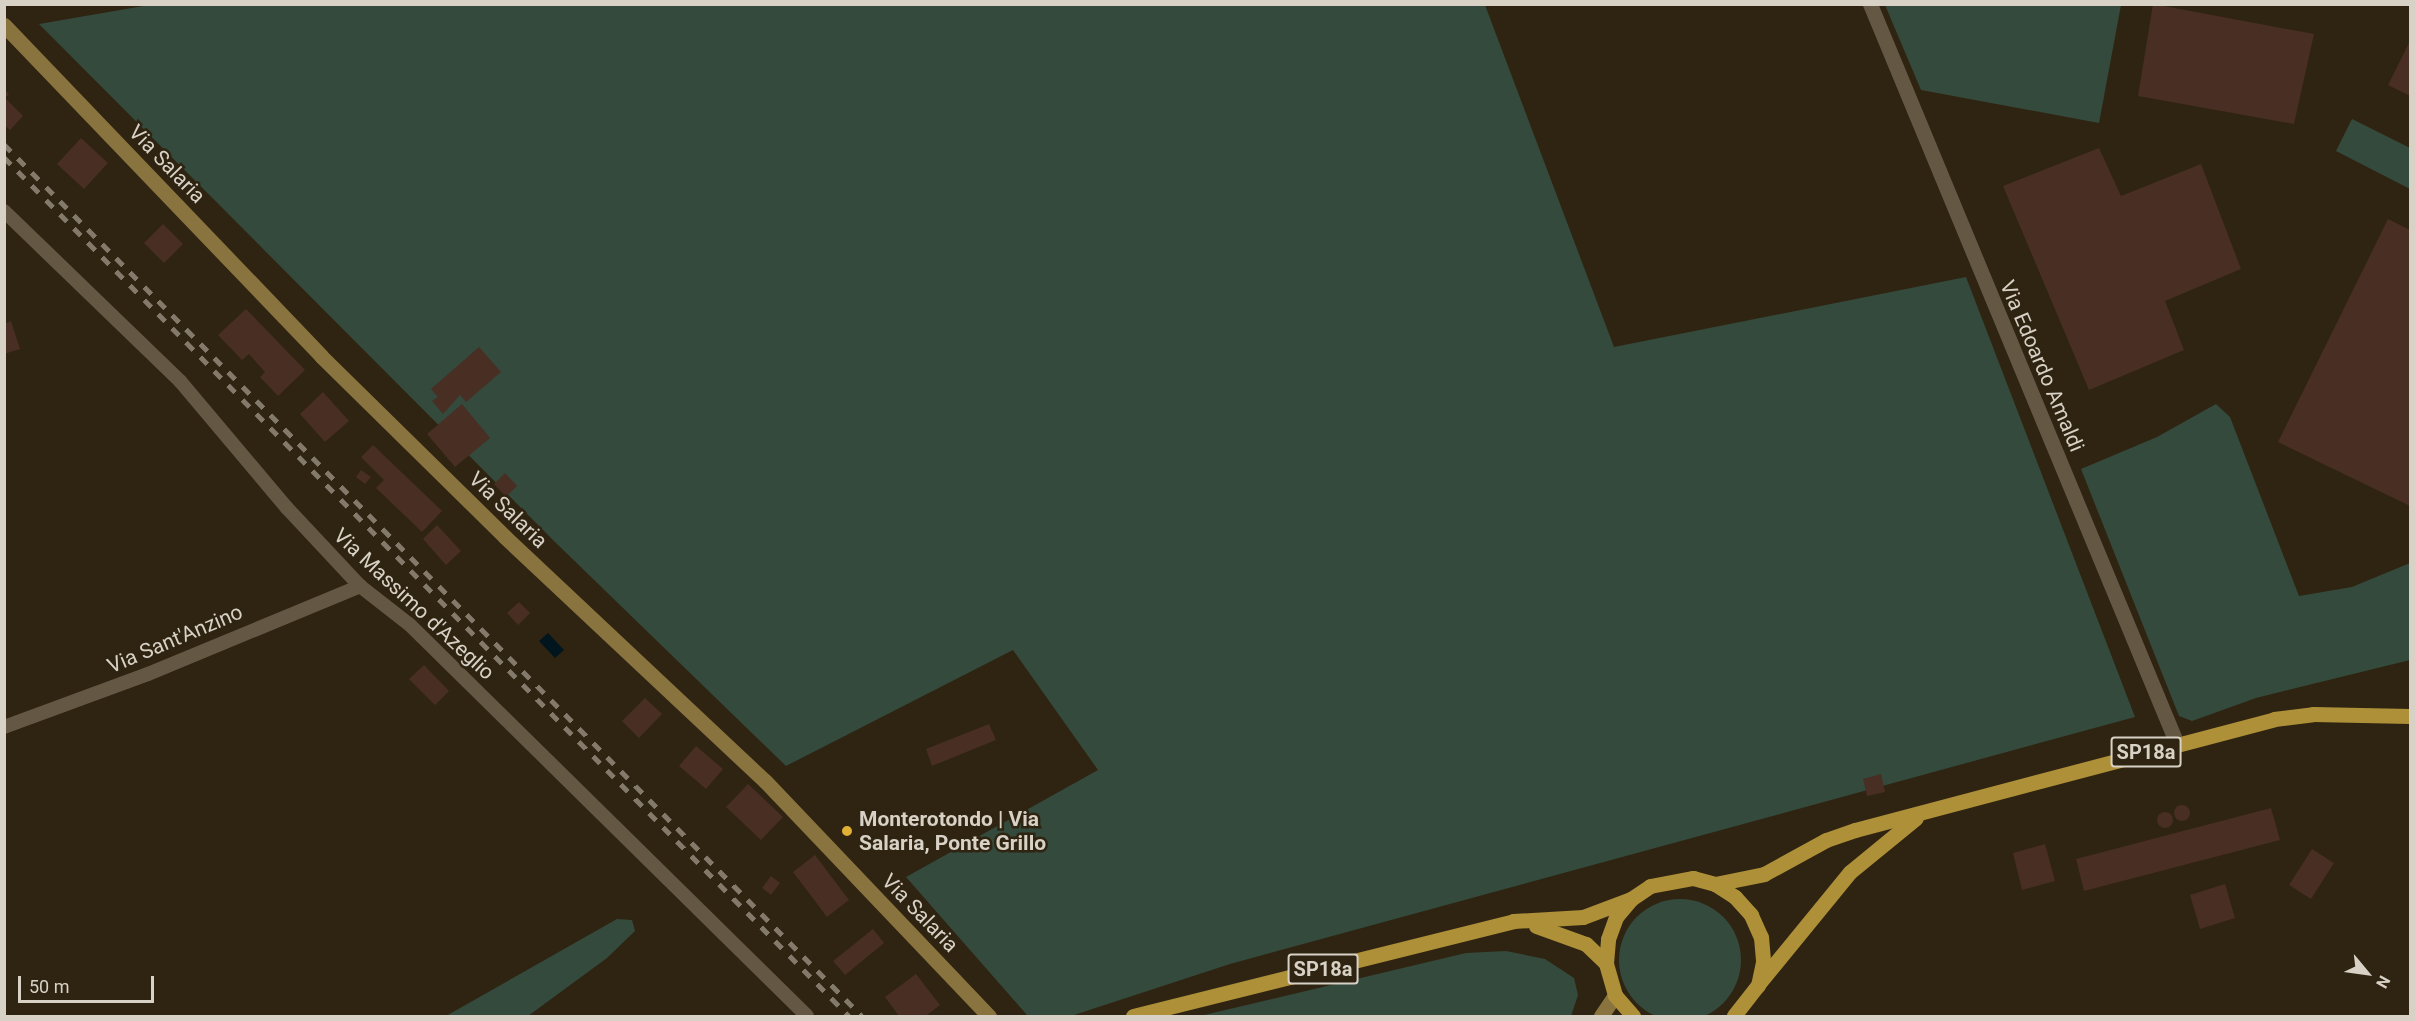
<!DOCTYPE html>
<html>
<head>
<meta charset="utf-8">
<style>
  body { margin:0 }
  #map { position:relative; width:2415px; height:1021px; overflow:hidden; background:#2f2411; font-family:Roboto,sans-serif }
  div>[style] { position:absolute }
  .green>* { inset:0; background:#344a3c }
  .round { border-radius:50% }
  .water>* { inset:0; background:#00151e }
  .building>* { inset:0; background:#482e23 }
  .minor>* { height:14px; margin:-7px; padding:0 7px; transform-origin:7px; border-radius:7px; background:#645844 }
  .tertiary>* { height:15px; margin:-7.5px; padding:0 7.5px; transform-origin:7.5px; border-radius:7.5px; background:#645844 }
  .secondary>* { height:15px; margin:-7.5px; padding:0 7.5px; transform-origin:7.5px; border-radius:7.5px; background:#89743f }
  .primary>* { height:15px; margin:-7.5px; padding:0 7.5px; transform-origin:7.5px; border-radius:7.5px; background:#ae9039 }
  .rail>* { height:4.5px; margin-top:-2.25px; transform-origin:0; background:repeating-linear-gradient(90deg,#837a6b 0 10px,transparent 0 20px) }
  .dots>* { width:16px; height:16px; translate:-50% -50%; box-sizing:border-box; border:3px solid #2f2411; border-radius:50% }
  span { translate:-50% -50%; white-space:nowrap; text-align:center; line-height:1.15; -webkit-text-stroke:5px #2f2411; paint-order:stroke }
  .shield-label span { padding:2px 4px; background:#2f2411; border:2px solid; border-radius:4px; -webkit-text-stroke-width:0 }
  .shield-label { font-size:20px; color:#d8d1c6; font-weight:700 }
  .street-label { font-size:21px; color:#d8d1c6 }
  .poi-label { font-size:21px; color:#d8d1c6; font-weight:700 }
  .left { translate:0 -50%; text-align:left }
  .frame { position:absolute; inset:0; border:6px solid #d8d1c6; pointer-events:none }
  .north { position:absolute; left:2337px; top:943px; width:60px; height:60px; -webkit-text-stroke:4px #2f2411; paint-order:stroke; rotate:119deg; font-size:16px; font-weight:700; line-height:24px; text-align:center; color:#d8d1c6 }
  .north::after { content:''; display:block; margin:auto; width:21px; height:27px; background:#d8d1c6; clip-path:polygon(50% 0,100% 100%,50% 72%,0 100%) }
  .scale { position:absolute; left:18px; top:976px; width:136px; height:27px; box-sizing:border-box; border:3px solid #d8d1c6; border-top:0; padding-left:8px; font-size:18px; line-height:21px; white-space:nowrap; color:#d8d1c6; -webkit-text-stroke:4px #2f2411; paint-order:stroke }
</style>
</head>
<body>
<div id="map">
  <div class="green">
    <i style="clip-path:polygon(155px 4px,1485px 5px,1614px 347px,1966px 277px,2135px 717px,1230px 964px,1071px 1016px,1027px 1015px,906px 877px,1098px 770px,1013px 650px,786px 766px,555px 542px,39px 24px)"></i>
    <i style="clip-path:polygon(1885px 5px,2121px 5px,2099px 123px,1921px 90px)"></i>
    <i style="clip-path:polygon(2352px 119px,2410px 148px,2410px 189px,2336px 151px)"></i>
    <i style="clip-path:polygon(2216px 404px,2230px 417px,2299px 596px,2352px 587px,2410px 563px,2410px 660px,2256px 698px,2192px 721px,2179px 716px,2081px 469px,2157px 437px)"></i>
    <i class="round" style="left:1619px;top:899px;width:122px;height:122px"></i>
    <i style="clip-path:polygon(617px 919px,632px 920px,635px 931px,607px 958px,528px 1016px,446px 1016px)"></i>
    <i style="clip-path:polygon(1506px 951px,1545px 959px,1574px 978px,1578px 995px,1571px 1016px,1200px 1016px,1466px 953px)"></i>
  </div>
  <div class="water">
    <i style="clip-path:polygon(548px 633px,564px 650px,555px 658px,539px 641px)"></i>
  </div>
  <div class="building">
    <i style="clip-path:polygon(2153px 4px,2314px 34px,2294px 124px,2138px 96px)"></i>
    <i style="clip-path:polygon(2410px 41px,2410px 96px,2388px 85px)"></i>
    <i style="clip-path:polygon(4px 89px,9px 94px,5px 98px,23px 116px,10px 130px,4px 125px)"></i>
    <i style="clip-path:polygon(81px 138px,108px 163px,84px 189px,57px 164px)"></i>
    <i style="clip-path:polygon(2099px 148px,2121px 196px,2201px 164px,2241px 269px,2165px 301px,2184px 350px,2089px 390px,2003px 186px)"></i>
    <i style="clip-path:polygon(2388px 219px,2410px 230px,2410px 506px,2278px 442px)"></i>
    <i style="clip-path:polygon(163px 224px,183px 244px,164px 263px,144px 243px)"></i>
    <i style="clip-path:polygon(246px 309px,305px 370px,278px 396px,260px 377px,265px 372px,249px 354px,242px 360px,218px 335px)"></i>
    <i style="clip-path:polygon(11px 321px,20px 349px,4px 354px,4px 324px)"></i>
    <i style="clip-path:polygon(479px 347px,501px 372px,466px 402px,460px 395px,443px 414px,432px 401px,438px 397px,431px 389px)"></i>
    <i style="clip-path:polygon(323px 392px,349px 421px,325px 442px,300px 414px)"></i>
    <i style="clip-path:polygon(462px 404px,490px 438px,455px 467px,427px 434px)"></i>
    <i style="clip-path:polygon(373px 445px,442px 511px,422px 532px,376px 488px,384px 480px,361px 457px)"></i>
    <i style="clip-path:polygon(361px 470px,371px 477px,365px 484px,356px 477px)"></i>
    <i style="clip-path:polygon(505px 473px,517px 486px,506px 497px,494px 484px)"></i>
    <i style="clip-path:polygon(437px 525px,461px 551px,446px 565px,423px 539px)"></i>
    <i style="clip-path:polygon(519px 602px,530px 613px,518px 625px,507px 613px)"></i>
    <i style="clip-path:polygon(424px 665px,449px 691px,435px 705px,409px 679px)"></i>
    <i style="clip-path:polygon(645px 698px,662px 714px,639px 738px,622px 721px)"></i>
    <i style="clip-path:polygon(989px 724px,996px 740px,932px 766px,926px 749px)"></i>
    <i style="clip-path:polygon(696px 746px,723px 769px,706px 789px,679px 766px)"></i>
    <i style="clip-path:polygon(1881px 774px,1885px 792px,1867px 796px,1863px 779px)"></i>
    <i style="clip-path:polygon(748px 784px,783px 817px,761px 840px,726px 807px)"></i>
    <i class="round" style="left:2174px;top:805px;width:16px;height:16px"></i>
    <i style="clip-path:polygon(2271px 808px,2280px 840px,2084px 891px,2076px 859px)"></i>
    <i class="round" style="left:2157px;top:812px;width:16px;height:16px"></i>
    <i style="clip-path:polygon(2045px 844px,2055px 881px,2022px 890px,2013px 853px)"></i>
    <i style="clip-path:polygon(2312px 849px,2334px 863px,2311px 899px,2289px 885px)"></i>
    <i style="clip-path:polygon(815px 855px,849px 900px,827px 917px,793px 872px)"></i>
    <i style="clip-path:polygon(771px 876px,780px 883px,771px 895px,762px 888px)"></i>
    <i style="clip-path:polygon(2225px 884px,2235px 918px,2200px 929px,2190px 895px)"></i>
    <i style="clip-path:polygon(873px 929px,884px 943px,845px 975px,833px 961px)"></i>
    <i style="clip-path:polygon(916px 974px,940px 1005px,926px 1016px,899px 1016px,885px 997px)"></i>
  </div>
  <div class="minor">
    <i style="left:4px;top:211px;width:245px;rotate:44deg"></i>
    <i style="left:180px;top:381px;width:166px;rotate:49.9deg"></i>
    <i style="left:287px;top:508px;width:107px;rotate:46.9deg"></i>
    <i style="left:360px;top:586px;width:63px;rotate:38deg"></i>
    <i style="left:410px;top:625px;width:557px;rotate:44.56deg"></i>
    <i style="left:4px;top:727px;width:153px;rotate:-20.2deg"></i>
    <i style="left:148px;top:674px;width:230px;rotate:-22.5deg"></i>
  </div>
  <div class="tertiary">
    <i style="left:1870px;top:4px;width:801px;rotate:67.47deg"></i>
  </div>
  <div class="secondary">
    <i style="left:4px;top:25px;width:458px;rotate:46.2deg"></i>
    <i style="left:321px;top:356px;width:258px;rotate:44.5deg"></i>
    <i style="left:505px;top:537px;width:357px;rotate:43.2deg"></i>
    <i style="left:765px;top:781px;width:325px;rotate:46.4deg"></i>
    <i style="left:1601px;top:1016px;width:25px;rotate:-56deg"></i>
  </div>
  <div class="primary">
    <i style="left:1715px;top:884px;width:50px;rotate:-11.5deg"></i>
    <i style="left:1764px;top:874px;width:71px;rotate:-28.7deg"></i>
    <i style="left:1826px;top:840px;width:31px;rotate:-19deg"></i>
    <i style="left:1855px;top:830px;width:433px;rotate:-14.8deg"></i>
    <i style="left:2274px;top:719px;width:39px;rotate:-7deg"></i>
    <i style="left:2313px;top:714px;width:97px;rotate:1.2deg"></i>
    <i style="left:1536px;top:926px;width:53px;rotate:19.8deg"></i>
    <i style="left:1586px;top:944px;width:28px;rotate:44deg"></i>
    <i style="left:1760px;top:982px;width:142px;rotate:-50.7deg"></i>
    <i style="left:1850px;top:872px;width:85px;rotate:-39.3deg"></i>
    <i style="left:1133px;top:1016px;width:392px;rotate:-14deg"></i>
    <i style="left:1513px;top:921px;width:70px;rotate:-3.3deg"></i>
    <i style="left:1583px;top:917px;width:51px;rotate:-20.6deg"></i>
    <i style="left:1633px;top:1016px;width:28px;rotate:-131deg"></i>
    <i style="left:1615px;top:995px;width:33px;rotate:-106deg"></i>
    <i style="left:1606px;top:963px;width:24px;rotate:-85deg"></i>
    <i style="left:1608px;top:939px;width:23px;rotate:-70deg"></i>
    <i style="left:1616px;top:917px;width:23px;rotate:-50deg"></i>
    <i style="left:1631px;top:899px;width:23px;rotate:-34deg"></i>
    <i style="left:1650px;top:886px;width:44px;rotate:-10.5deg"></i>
    <i style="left:1693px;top:878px;width:23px;rotate:15deg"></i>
    <i style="left:1715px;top:884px;width:24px;rotate:33deg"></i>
    <i style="left:1735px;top:897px;width:24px;rotate:48deg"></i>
    <i style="left:1751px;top:915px;width:24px;rotate:66deg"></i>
    <i style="left:1761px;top:937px;width:25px;rotate:85deg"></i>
    <i style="left:1763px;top:962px;width:24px;rotate:102deg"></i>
    <i style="left:1758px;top:985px;width:39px;rotate:128deg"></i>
  </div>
  <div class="rail">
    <i style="left:4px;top:144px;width:1223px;rotate:45.46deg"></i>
    <i style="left:4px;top:157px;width:1205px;rotate:45.47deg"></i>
  </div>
  <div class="dots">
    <i style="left:847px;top:831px;background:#dfb034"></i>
  </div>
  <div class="shield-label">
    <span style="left:2146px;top:752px">SP18a</span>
    <span style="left:1323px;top:969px">SP18a</span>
  </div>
  <div class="street-label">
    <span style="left:167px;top:164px;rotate:46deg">Via Salaria</span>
    <span style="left:2042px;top:366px;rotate:67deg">Via Edoardo Amaldi</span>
    <span style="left:508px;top:510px;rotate:44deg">Via Salaria</span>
    <span style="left:414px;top:604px;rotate:43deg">Via Massimo d'Azeglio</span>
    <span style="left:175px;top:639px;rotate:-23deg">Via Sant'Anzino</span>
    <span style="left:920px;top:913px;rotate:46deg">Via Salaria</span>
  </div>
  <div class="poi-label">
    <span class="left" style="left:859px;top:831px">Monterotondo | Via<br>Salaria, Ponte Grillo</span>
  </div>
  <div class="frame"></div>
  <div class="north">N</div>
  <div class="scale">50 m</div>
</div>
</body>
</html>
